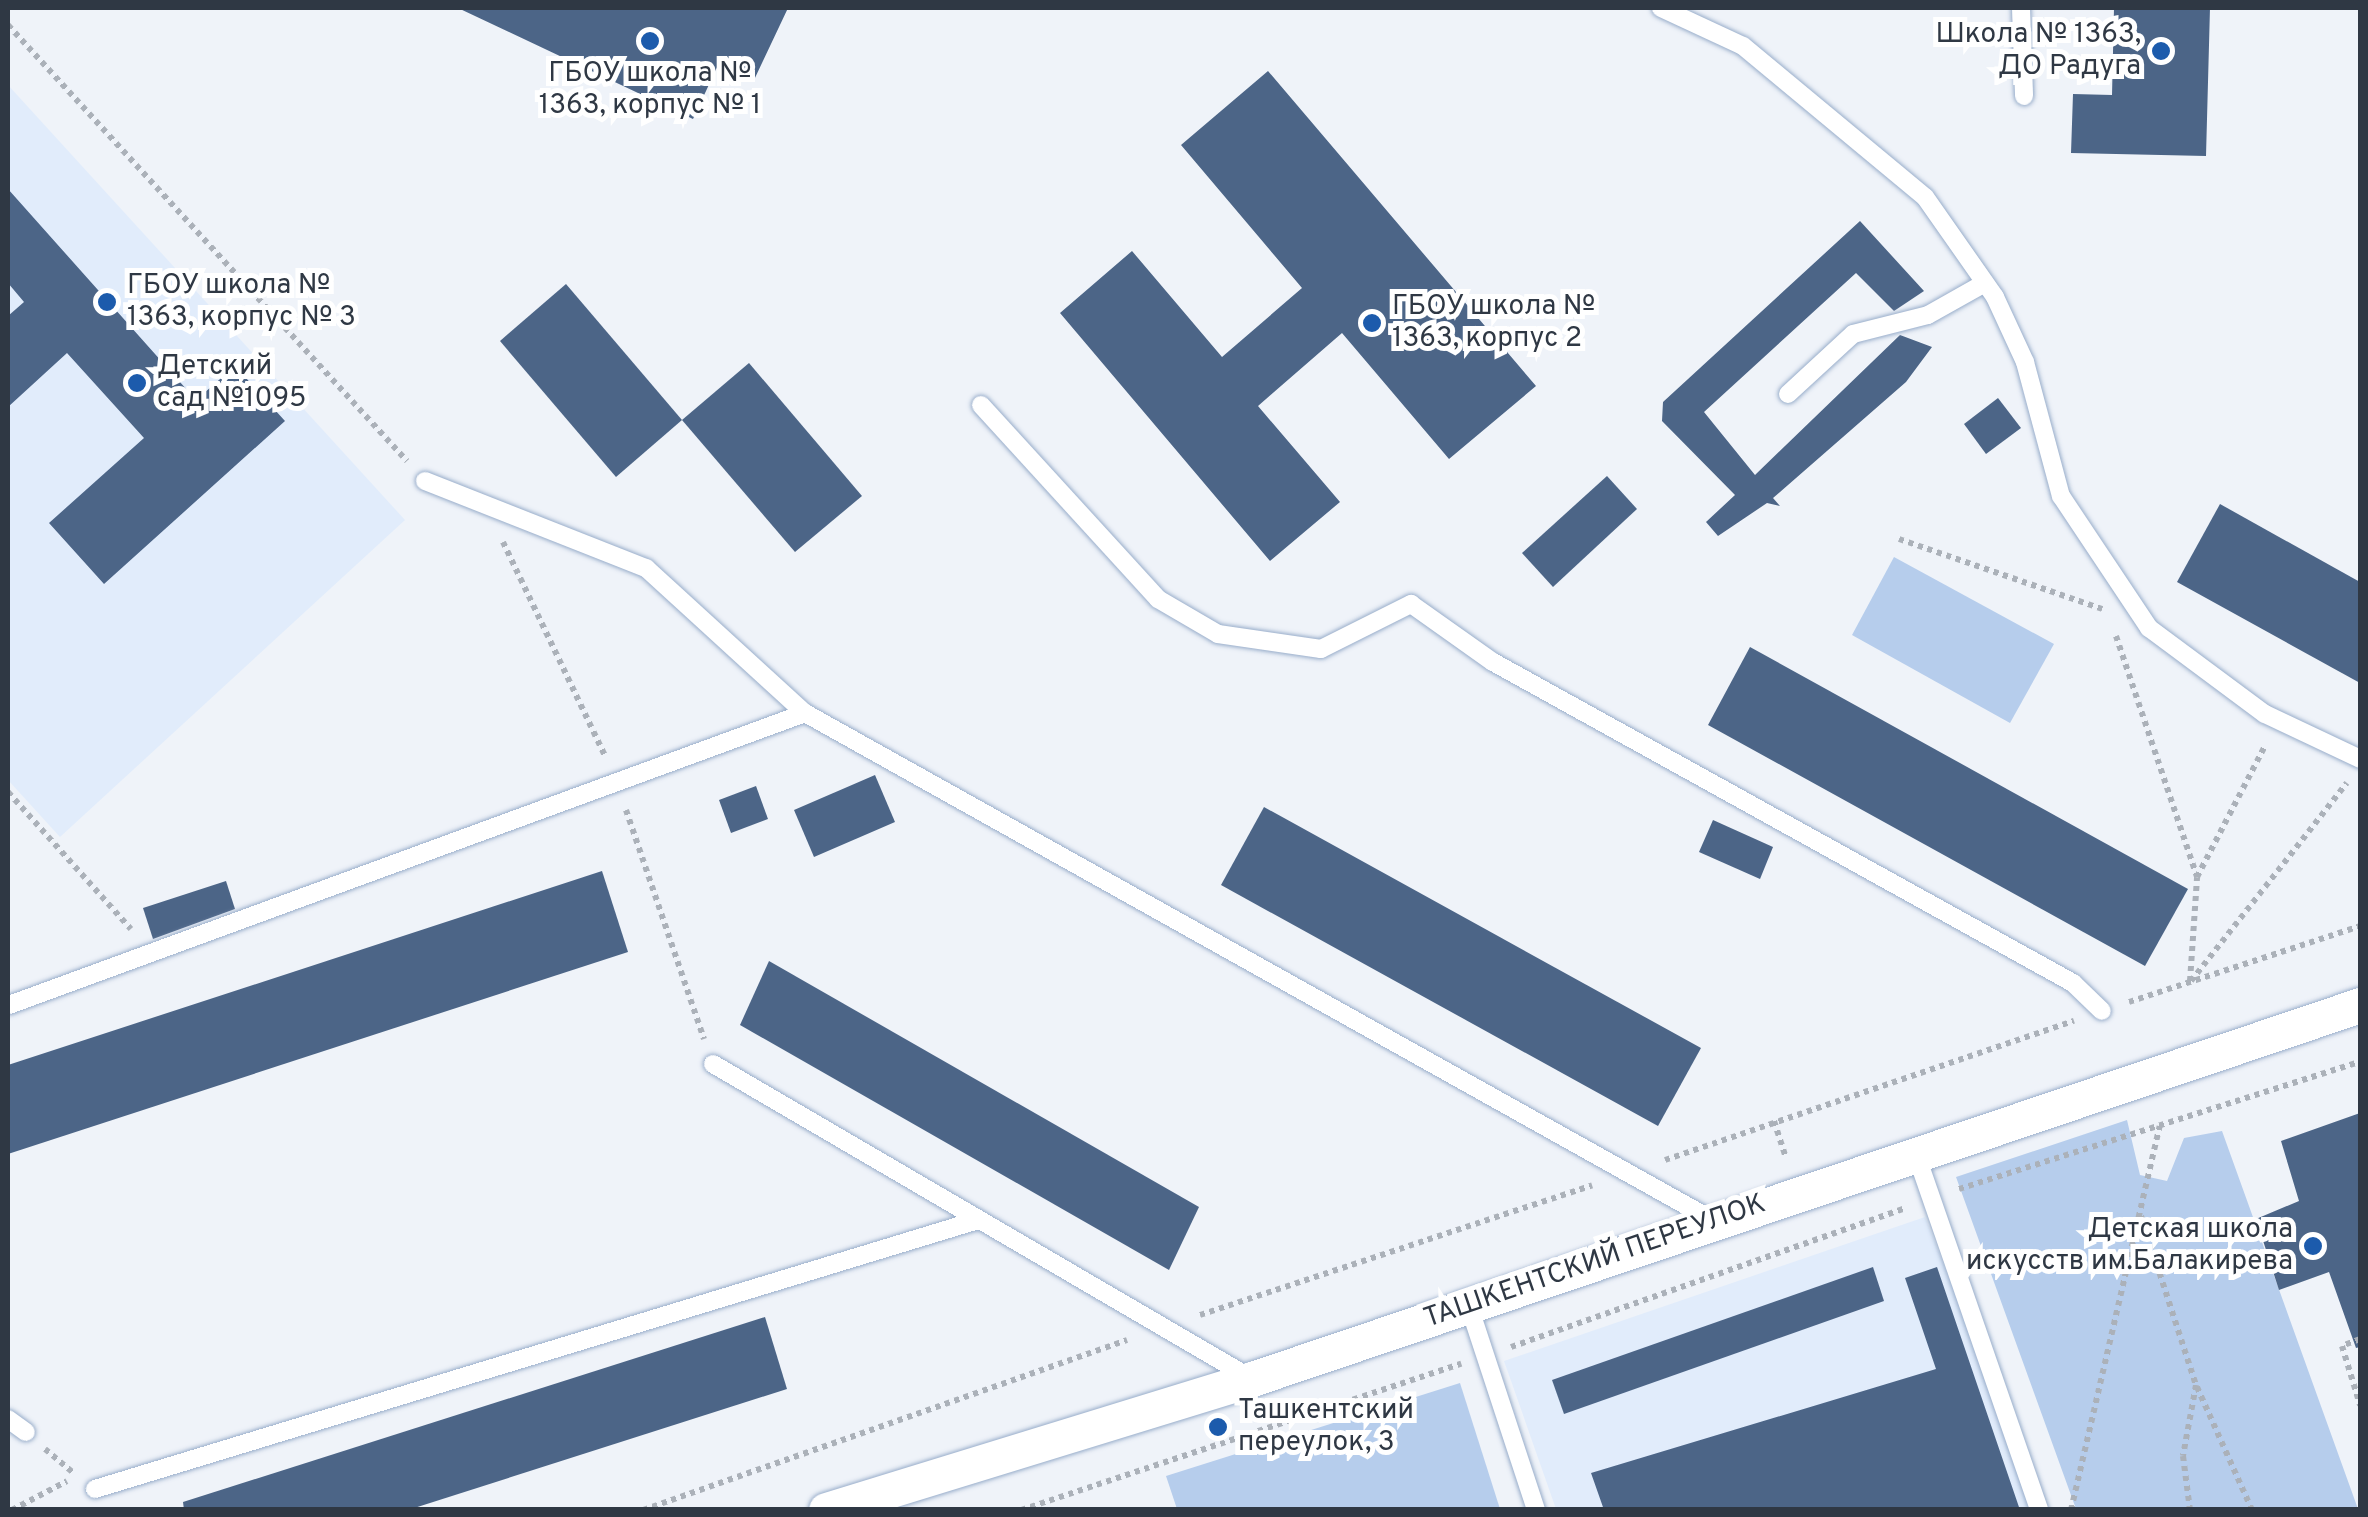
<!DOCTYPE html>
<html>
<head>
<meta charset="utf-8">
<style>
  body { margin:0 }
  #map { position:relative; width:2368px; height:1517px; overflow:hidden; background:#eff3f9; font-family:Overpass,sans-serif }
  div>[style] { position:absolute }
  .built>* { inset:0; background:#e1ecfb }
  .green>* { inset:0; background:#b6cdec }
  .building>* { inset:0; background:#4c6587 }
  .path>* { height:6px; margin-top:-3px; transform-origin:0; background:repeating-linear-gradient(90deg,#abb1b9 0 5px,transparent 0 10px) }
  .roads { filter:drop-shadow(0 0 2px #98adca) drop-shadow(0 0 2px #98adca) }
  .service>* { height:18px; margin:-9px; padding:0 9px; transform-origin:9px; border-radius:9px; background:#fff }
  .minor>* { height:35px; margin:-17.5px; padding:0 17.5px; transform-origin:17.5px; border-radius:17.5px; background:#fff }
  .dots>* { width:28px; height:28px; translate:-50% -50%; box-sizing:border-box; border:5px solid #fff; border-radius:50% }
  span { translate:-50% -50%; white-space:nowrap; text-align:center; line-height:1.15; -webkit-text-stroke:10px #fff; paint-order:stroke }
  .poi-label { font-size:28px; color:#2f3844 }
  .right { translate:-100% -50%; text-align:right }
  .left { translate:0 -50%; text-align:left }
  .street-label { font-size:28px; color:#2f3844 }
  .frame { position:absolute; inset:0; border:10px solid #2f3844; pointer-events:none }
</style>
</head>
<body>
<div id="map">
  <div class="built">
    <i style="clip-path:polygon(8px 85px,405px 520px,60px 837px,8px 780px)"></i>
    <i style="clip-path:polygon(1925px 1217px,2040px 1509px,1556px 1509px,1504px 1361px)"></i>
  </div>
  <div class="green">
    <i style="clip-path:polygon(1894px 557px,2054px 644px,2010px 723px,1852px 635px)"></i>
    <i style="clip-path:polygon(2127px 1120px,2140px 1175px,2167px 1181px,2184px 1138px,2222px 1131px,2358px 1509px,2076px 1509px,1956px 1177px)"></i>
    <i style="clip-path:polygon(1460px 1383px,1500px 1509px,1177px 1509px,1166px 1476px)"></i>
  </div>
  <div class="building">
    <i style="clip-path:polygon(458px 8px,788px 8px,754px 80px,719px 63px,693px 119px)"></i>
    <i style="clip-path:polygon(2114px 8px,2210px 8px,2206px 156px,2071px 153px,2073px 94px,2112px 95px)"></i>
    <i style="clip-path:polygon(1268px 71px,1536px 386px,1449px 459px,1342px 333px,1258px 406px,1340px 502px,1270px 561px,1060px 313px,1132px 251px,1222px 357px,1302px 288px,1181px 145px)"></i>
    <i style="clip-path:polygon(8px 189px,196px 400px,235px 366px,285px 421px,104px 584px,49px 523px,144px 438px,67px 353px,8px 407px,8px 316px,24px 302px,8px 283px)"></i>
    <i style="clip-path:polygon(1860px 221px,1924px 291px,1894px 311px,1856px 273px,1704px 412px,1755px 475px,1900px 335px,1932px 347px,1906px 382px,1773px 498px,1780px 506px,1767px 503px,1718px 536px,1706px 522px,1735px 495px,1662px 421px,1663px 402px)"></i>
    <i style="clip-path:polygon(566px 284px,682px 420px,616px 477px,500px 341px)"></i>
    <i style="clip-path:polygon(749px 363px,862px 496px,795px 552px,682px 420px)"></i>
    <i style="clip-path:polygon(1998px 398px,2021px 428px,1986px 454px,1964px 424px)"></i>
    <i style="clip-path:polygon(1607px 476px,1637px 509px,1553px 587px,1522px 553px)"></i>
    <i style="clip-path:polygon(2220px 504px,2360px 582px,2360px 683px,2177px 582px)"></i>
    <i style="clip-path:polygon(1750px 647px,2188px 889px,2145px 966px,1708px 725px)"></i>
    <i style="clip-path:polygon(875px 775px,895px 822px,814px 857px,794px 810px)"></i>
    <i style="clip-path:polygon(756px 786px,768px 819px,731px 833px,719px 800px)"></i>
    <i style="clip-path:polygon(1264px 807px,1701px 1048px,1658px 1126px,1221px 885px)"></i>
    <i style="clip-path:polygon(1713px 820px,1773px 847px,1760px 879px,1699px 852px)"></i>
    <i style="clip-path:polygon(602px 871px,628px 952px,8px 1154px,8px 1065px)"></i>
    <i style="clip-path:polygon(226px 881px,235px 909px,153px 939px,143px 908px)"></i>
    <i style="clip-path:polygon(769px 961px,1199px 1207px,1169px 1270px,740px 1025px)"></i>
    <i style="clip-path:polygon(2360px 1113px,2360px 1347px,2356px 1348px,2329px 1272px,2279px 1290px,2256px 1219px,2299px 1201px,2281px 1141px)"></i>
    <i style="clip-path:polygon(1873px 1267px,1884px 1301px,1564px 1414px,1552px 1380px)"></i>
    <i style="clip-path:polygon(1937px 1267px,2020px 1510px,1604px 1510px,1591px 1473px,1936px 1369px,1905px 1278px)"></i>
    <i style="clip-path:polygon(765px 1317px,787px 1389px,408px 1510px,184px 1510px,183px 1502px)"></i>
  </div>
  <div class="path">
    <i style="left:8px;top:25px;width:591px;rotate:47.54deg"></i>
    <i style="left:1899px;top:539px;width:215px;rotate:19deg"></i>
    <i style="left:503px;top:542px;width:237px;rotate:64.5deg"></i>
    <i style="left:2116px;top:636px;width:254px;rotate:71.4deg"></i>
    <i style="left:2197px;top:877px;width:148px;rotate:-62.6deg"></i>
    <i style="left:8px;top:792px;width:184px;rotate:48.1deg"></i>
    <i style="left:626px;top:810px;width:242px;rotate:71.2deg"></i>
    <i style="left:2190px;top:981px;width:104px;rotate:-86.1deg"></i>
    <i style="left:2191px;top:981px;width:252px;rotate:-51.8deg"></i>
    <i style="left:2129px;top:1002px;width:243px;rotate:-18.2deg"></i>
    <i style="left:1774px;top:1121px;width:39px;rotate:72deg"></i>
    <i style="left:1665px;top:1160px;width:432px;rotate:-18.8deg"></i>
    <i style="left:1959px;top:1189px;width:421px;rotate:-17.6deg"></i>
    <i style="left:2141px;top:1216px;width:178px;rotate:72deg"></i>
    <i style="left:2196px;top:1385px;width:72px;rotate:100.4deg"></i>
    <i style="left:2183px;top:1456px;width:54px;rotate:82.6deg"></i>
    <i style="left:1200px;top:1315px;width:413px;rotate:-18.3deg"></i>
    <i style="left:2360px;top:1339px;width:19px;rotate:159deg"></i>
    <i style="left:2342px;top:1346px;width:62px;rotate:73deg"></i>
    <i style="left:1511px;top:1347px;width:418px;rotate:-19.4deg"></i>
    <i style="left:2197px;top:1387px;width:135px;rotate:65.9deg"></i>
    <i style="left:45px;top:1449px;width:38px;rotate:40deg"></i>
    <i style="left:12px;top:1510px;width:62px;rotate:-27.8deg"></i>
    <i style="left:643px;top:1510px;width:513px;rotate:-19.35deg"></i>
    <i style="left:1021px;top:1510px;width:464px;rotate:-18.4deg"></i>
    <i style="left:2071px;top:1510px;width:394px;rotate:-77deg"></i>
  </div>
  <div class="roads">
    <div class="service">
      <i style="left:1661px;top:8px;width:90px;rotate:24.9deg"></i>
      <i style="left:1743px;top:46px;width:236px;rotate:39.7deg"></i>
      <i style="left:1925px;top:197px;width:122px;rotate:55deg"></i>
      <i style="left:1995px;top:297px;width:72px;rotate:65.2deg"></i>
      <i style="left:2025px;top:362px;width:139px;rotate:75deg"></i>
      <i style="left:2061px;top:496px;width:159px;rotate:56.3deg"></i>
      <i style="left:2149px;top:628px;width:144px;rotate:36.6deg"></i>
      <i style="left:2265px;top:714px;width:105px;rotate:25.3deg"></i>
      <i style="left:2021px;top:8px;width:88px;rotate:88deg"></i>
      <i style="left:1788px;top:394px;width:88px;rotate:-42.7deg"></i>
      <i style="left:1853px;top:334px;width:77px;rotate:-14.2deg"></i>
      <i style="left:1928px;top:315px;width:65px;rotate:-29.3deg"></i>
      <i style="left:981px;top:405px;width:263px;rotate:47.6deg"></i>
      <i style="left:1158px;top:599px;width:69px;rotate:30.3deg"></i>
      <i style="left:1218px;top:634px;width:104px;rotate:8.3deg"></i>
      <i style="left:1321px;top:649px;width:101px;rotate:-26.6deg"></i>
      <i style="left:1411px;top:604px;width:100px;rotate:35.3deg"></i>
      <i style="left:1493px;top:662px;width:663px;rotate:28.96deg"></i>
      <i style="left:2073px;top:983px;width:40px;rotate:44deg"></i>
      <i style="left:425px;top:481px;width:238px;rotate:21.5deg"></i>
      <i style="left:646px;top:568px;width:215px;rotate:42.4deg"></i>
      <i style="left:9px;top:1005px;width:848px;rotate:-20.14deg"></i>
      <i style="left:805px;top:713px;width:1041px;rotate:29.2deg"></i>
      <i style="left:713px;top:1064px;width:624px;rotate:30.3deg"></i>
      <i style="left:1916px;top:1154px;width:377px;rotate:70.9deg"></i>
      <i style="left:1469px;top:1306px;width:215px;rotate:71.8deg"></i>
      <i style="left:8px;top:1419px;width:22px;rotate:36deg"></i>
      <i style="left:95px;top:1489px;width:923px;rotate:-16.94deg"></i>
    </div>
    <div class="minor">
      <i style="left:826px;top:1510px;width:446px;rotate:-17.1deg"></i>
      <i style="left:1252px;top:1379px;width:1169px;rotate:-18.65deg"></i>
    </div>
  </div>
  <div class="dots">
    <i style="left:650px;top:41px;background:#1c5bac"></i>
    <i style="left:2161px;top:51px;background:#1c5bac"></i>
    <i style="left:107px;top:302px;background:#1c5bac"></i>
    <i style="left:1372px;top:323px;background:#1c5bac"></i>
    <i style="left:137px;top:383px;background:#1c5bac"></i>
    <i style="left:2313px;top:1246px;background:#1c5bac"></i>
    <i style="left:1218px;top:1427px;background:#1c5bac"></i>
  </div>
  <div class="poi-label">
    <span class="right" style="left:2141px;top:51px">Школа № 1363,<br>ДО Радуга</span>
    <span style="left:650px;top:90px">ГБОУ школа №<br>1363, корпус № 1</span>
    <span class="left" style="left:127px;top:302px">ГБОУ школа №<br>1363, корпус № 3</span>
    <span class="left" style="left:1392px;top:323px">ГБОУ школа №<br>1363, корпус 2</span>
    <span class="left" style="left:157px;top:383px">Детский<br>сад №1095</span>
    <span class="right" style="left:2293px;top:1246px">Детская школа<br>искусств им.Балакирева</span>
    <span class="left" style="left:1238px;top:1427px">Ташкентский<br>переулок, 3</span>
  </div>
  <div class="street-label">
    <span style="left:1595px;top:1262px;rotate:-19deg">ТАШКЕНТСКИЙ ПЕРЕУЛОК</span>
  </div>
  <div class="frame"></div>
</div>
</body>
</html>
